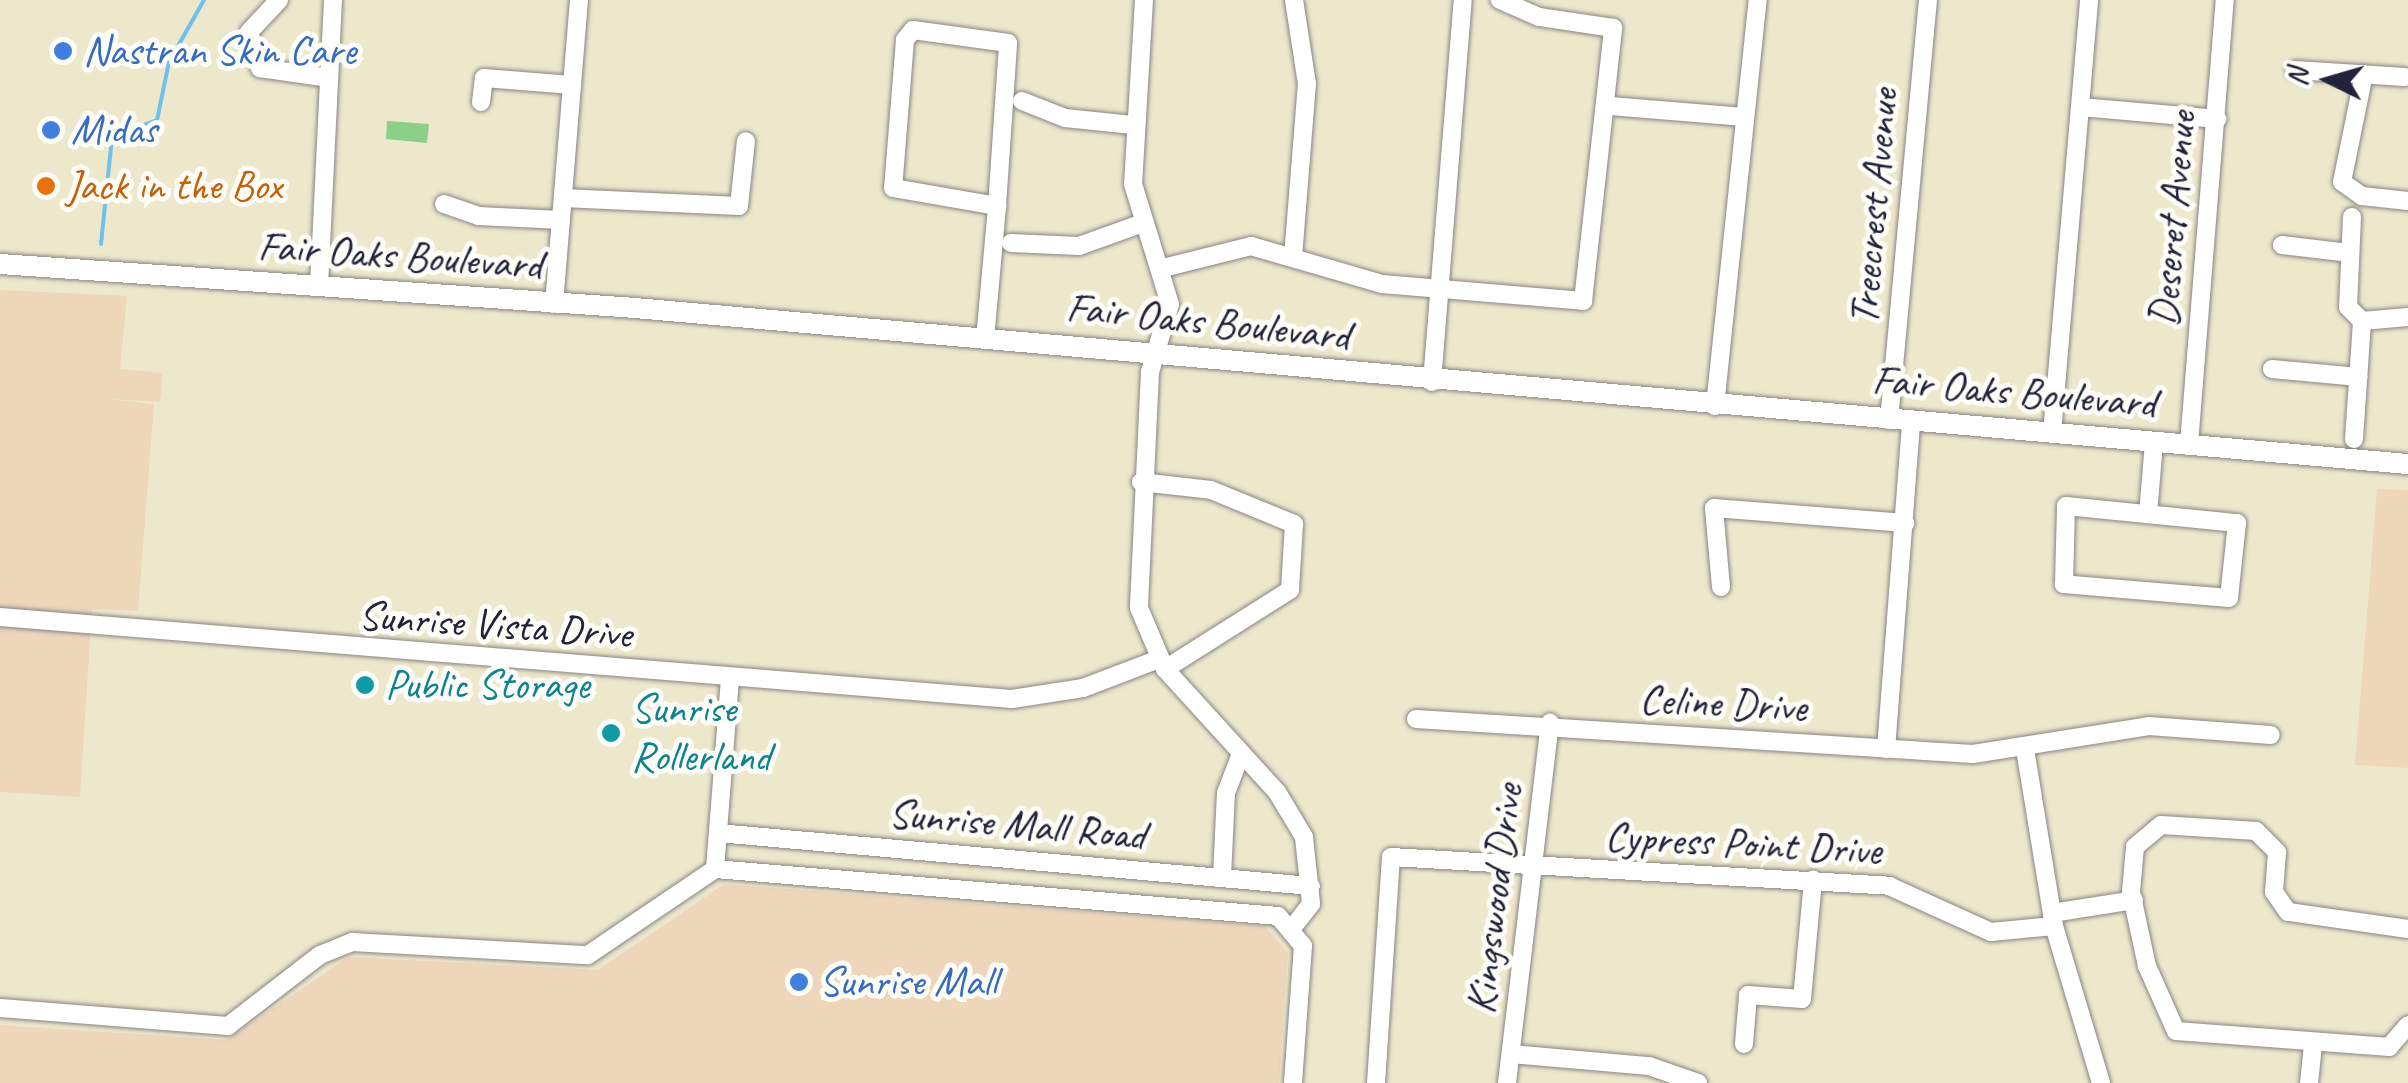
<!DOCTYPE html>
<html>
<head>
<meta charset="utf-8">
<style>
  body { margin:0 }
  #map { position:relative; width:2408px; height:1083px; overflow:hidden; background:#ede8cc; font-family:Caveat,sans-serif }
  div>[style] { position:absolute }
  .built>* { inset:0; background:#eed6bb }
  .green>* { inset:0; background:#8bcf88 }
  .stream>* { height:4px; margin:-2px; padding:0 2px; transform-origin:2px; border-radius:2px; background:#71c0ec }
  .roads { filter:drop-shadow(0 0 2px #888584) drop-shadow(0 0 2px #888584) }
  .minor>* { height:18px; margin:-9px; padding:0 9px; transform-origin:9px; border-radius:9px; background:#fff }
  .major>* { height:20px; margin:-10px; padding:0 10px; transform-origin:10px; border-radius:10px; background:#fff }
  .dots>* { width:28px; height:28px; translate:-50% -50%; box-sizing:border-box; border:5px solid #fdfcf7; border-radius:50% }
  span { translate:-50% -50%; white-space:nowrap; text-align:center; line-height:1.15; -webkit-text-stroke:10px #fdfcf7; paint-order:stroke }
  .shop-label { font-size:42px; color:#366cbe }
  .left { translate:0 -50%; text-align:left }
  .food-label { font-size:42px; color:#c56008 }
  .street-label { font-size:42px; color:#22223b }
  .culture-label { font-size:42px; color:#0d838f }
  .north { position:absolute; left:2278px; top:30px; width:100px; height:100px; -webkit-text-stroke:8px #fdfcf7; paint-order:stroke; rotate:275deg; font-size:28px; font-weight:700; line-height:40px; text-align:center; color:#22223b }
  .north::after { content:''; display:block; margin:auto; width:35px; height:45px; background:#22223b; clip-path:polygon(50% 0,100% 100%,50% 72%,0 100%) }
</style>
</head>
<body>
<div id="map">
  <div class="built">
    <i style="clip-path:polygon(0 290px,127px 296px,120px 369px,163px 373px,160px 402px,107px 399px,154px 404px,138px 611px,92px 609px,80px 797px,0 792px)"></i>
    <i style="clip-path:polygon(2377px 489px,2408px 490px,2408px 768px,2355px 765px)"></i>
    <i style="clip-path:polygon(724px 884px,1265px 926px,1288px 953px,1279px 1083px,0 1083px,0 1025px,226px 1040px,349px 957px,598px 970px)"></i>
  </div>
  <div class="green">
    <i style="clip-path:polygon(387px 121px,429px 124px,427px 143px,386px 139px)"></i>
  </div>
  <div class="stream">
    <i style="left:101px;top:244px;width:108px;rotate:-84.1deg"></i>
    <i style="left:112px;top:137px;width:48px;rotate:-20.7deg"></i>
    <i style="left:157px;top:120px;width:59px;rotate:-78.3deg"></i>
    <i style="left:169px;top:62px;width:71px;rotate:-60.6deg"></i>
  </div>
  <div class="roads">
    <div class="minor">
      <i style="left:279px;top:0;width:44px;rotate:133.2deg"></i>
      <i style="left:249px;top:32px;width:38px;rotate:73deg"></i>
      <i style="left:260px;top:68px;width:70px;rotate:8.2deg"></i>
      <i style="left:1144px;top:0;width:184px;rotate:93.4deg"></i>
      <i style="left:1133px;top:184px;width:126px;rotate:72.9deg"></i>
      <i style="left:1170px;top:304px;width:71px;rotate:106.4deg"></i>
      <i style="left:1150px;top:372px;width:236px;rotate:92.7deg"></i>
      <i style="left:1139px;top:608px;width:66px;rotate:66.9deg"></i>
      <i style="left:1165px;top:669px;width:166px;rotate:47.7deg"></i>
      <i style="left:1277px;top:792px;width:52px;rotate:59deg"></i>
      <i style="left:1304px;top:837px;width:67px;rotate:84deg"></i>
      <i style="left:1311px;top:904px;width:28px;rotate:128deg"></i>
      <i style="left:2295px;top:70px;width:110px;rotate:3.6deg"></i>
      <i style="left:2364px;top:74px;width:110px;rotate:101.5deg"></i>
      <i style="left:2342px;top:182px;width:24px;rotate:35deg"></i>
      <i style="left:2362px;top:196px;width:46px;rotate:6.2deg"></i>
      <i style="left:1022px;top:101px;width:46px;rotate:21.6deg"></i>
      <i style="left:1065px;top:118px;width:68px;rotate:5.9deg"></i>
      <i style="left:481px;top:102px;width:24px;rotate:-83deg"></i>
      <i style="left:484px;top:78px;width:88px;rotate:4.5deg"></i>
      <i style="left:1610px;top:106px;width:135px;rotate:4.7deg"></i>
      <i style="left:2081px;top:107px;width:137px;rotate:5deg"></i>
      <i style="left:563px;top:198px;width:176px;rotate:2.6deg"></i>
      <i style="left:739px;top:206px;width:65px;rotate:-83.9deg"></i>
      <i style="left:444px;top:204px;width:36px;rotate:19deg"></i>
      <i style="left:478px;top:216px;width:83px;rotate:2.8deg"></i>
      <i style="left:2352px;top:217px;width:90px;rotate:92.5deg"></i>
      <i style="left:2348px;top:307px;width:20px;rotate:45deg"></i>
      <i style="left:2362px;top:321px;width:46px;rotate:-5deg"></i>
      <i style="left:1011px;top:243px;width:68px;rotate:2.5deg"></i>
      <i style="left:1079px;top:246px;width:68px;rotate:-19.8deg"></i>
      <i style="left:2282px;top:245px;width:67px;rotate:6.8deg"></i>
      <i style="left:1293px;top:257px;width:174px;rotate:-85.4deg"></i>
      <i style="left:1307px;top:84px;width:85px;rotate:-98.8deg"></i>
      <i style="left:1163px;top:268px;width:91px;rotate:-14deg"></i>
      <i style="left:1251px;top:246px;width:136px;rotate:16.2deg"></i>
      <i style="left:1382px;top:284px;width:202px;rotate:4.8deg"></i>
      <i style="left:1583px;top:301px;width:275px;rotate:-83.7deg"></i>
      <i style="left:1613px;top:28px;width:75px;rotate:-171.5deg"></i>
      <i style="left:1539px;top:17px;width:43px;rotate:-156.4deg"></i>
      <i style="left:319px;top:286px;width:286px;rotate:-87.2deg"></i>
      <i style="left:554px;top:304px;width:305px;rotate:-85.3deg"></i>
      <i style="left:985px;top:339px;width:134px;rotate:-84.8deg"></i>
      <i style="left:997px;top:206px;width:163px;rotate:-86.1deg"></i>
      <i style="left:1008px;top:43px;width:96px;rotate:-172.2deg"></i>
      <i style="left:913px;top:30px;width:13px;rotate:129deg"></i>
      <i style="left:905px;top:40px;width:148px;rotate:94.6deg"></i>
      <i style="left:893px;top:188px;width:106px;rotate:9.8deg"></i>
      <i style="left:2272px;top:369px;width:87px;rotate:5.3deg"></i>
      <i style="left:1432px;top:382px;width:383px;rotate:-85.4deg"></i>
      <i style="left:1715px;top:406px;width:408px;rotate:-84deg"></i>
      <i style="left:1889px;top:420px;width:422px;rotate:-84.7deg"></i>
      <i style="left:2052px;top:433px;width:435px;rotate:-85.1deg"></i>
      <i style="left:2354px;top:439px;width:118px;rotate:-86.1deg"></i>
      <i style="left:2189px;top:444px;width:445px;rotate:-85.4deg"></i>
      <i style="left:1141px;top:482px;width:70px;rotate:6.5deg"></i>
      <i style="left:1211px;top:490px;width:90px;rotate:22.3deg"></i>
      <i style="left:1294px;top:524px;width:66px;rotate:93.5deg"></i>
      <i style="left:1290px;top:590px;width:148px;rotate:147.7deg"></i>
      <i style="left:2066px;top:506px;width:172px;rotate:5.7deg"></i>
      <i style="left:2237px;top:523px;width:75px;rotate:96.1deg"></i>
      <i style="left:2229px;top:598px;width:166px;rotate:-175.2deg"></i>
      <i style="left:2064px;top:584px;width:78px;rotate:-88.5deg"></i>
      <i style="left:2148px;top:514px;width:72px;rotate:-85.2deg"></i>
      <i style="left:1721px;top:587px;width:79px;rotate:-95.1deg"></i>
      <i style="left:1714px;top:508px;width:192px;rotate:4.5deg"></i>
      <i style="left:0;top:617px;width:1015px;rotate:4.63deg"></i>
      <i style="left:1012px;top:699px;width:72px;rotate:-8.8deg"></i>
      <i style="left:1083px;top:688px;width:81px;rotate:-20.9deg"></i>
      <i style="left:1416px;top:719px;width:558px;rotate:3.6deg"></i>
      <i style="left:1973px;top:754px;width:178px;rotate:-9deg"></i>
      <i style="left:2149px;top:726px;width:122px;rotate:4.2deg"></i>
      <i style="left:1886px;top:749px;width:328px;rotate:-85.6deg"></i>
      <i style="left:2025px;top:749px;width:179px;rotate:80.7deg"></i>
      <i style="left:2054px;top:926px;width:164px;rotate:73.3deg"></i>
      <i style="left:718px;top:833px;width:595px;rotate:5.11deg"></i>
      <i style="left:715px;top:869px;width:192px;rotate:-85.5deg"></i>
      <i style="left:1222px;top:877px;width:84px;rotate:-87.3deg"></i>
      <i style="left:1226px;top:793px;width:39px;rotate:-69deg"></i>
      <i style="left:2052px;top:913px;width:83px;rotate:-9deg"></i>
      <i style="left:2408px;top:929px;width:121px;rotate:-171.9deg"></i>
      <i style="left:2288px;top:912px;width:24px;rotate:-125deg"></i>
      <i style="left:2274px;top:892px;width:40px;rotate:-85.7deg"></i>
      <i style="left:2277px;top:852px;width:30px;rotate:-135deg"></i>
      <i style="left:2256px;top:831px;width:95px;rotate:-176.4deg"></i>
      <i style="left:2161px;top:825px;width:34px;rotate:140deg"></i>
      <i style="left:2135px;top:847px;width:45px;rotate:95.1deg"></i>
      <i style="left:2131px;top:892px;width:76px;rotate:77.8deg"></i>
      <i style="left:2147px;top:966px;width:71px;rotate:66deg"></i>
      <i style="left:2176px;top:1031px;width:214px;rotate:4.3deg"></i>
      <i style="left:2389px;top:1047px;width:29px;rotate:-49deg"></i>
      <i style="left:0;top:1008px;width:229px;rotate:4.5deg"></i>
      <i style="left:228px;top:1026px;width:116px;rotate:-37.7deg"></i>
      <i style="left:320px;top:955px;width:35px;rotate:-22deg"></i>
      <i style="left:352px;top:942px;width:236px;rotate:3.2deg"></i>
      <i style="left:588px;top:955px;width:153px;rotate:-34.1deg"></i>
      <i style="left:715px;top:869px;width:565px;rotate:4.77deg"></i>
      <i style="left:1278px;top:916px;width:39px;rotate:50deg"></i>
      <i style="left:1303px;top:946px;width:137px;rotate:94.2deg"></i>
      <i style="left:1744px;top:1044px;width:49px;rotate:-85.3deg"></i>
      <i style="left:1748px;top:995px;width:54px;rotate:4.2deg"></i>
      <i style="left:1802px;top:999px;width:120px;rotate:-84.7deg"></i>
      <i style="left:1511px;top:1054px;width:139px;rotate:5deg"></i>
      <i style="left:1649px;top:1066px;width:52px;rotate:19.1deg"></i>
      <i style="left:1376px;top:1083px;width:226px;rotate:-86.2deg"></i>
      <i style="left:1391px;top:857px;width:499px;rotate:3.3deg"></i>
      <i style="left:1889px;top:886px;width:112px;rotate:24.3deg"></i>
      <i style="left:1991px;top:932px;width:63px;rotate:-5.4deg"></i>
      <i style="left:1507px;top:1083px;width:363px;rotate:-83.2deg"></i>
      <i style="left:2309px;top:1083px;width:39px;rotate:-84deg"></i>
    </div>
    <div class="major">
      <i style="left:0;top:264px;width:637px;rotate:3.96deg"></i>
      <i style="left:635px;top:308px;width:1780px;rotate:5.03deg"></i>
    </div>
  </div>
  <div class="dots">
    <i style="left:63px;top:51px;background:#3f7fe0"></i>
    <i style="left:51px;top:130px;background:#3f7fe0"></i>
    <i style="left:46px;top:186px;background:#e8710a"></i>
    <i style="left:365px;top:685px;background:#0f9aa8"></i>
    <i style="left:611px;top:733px;background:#0f9aa8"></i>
    <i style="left:799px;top:982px;background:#3f7fe0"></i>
  </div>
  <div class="shop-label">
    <span class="left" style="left:83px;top:51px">Nastran Skin Care</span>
    <span class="left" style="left:71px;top:130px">Midas</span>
    <span class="left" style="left:819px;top:982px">Sunrise Mall</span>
  </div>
  <div class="food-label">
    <span class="left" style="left:66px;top:186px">Jack in the Box</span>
  </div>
  <div class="street-label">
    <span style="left:1874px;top:207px;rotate:-85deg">Treecrest Avenue</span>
    <span style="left:2173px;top:219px;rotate:-85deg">Deseret Avenue</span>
    <span style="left:400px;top:256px;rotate:4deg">Fair Oaks Boulevard</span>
    <span style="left:1208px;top:322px;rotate:6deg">Fair Oaks Boulevard</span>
    <span style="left:2014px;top:392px;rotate:5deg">Fair Oaks Boulevard</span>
    <span style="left:495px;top:625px;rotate:4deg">Sunrise Vista Drive</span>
    <span style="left:1723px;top:704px;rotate:3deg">Celine Drive</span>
    <span style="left:1017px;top:825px;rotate:5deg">Sunrise Mall Road</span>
    <span style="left:1743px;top:844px;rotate:3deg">Cypress Point Drive</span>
    <span style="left:1495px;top:899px;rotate:-83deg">Kingswood Drive</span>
  </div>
  <div class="culture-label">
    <span class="left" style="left:385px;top:685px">Public Storage</span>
    <span class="left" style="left:631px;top:733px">Sunrise<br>Rollerland</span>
  </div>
  <div class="north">N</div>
</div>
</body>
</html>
